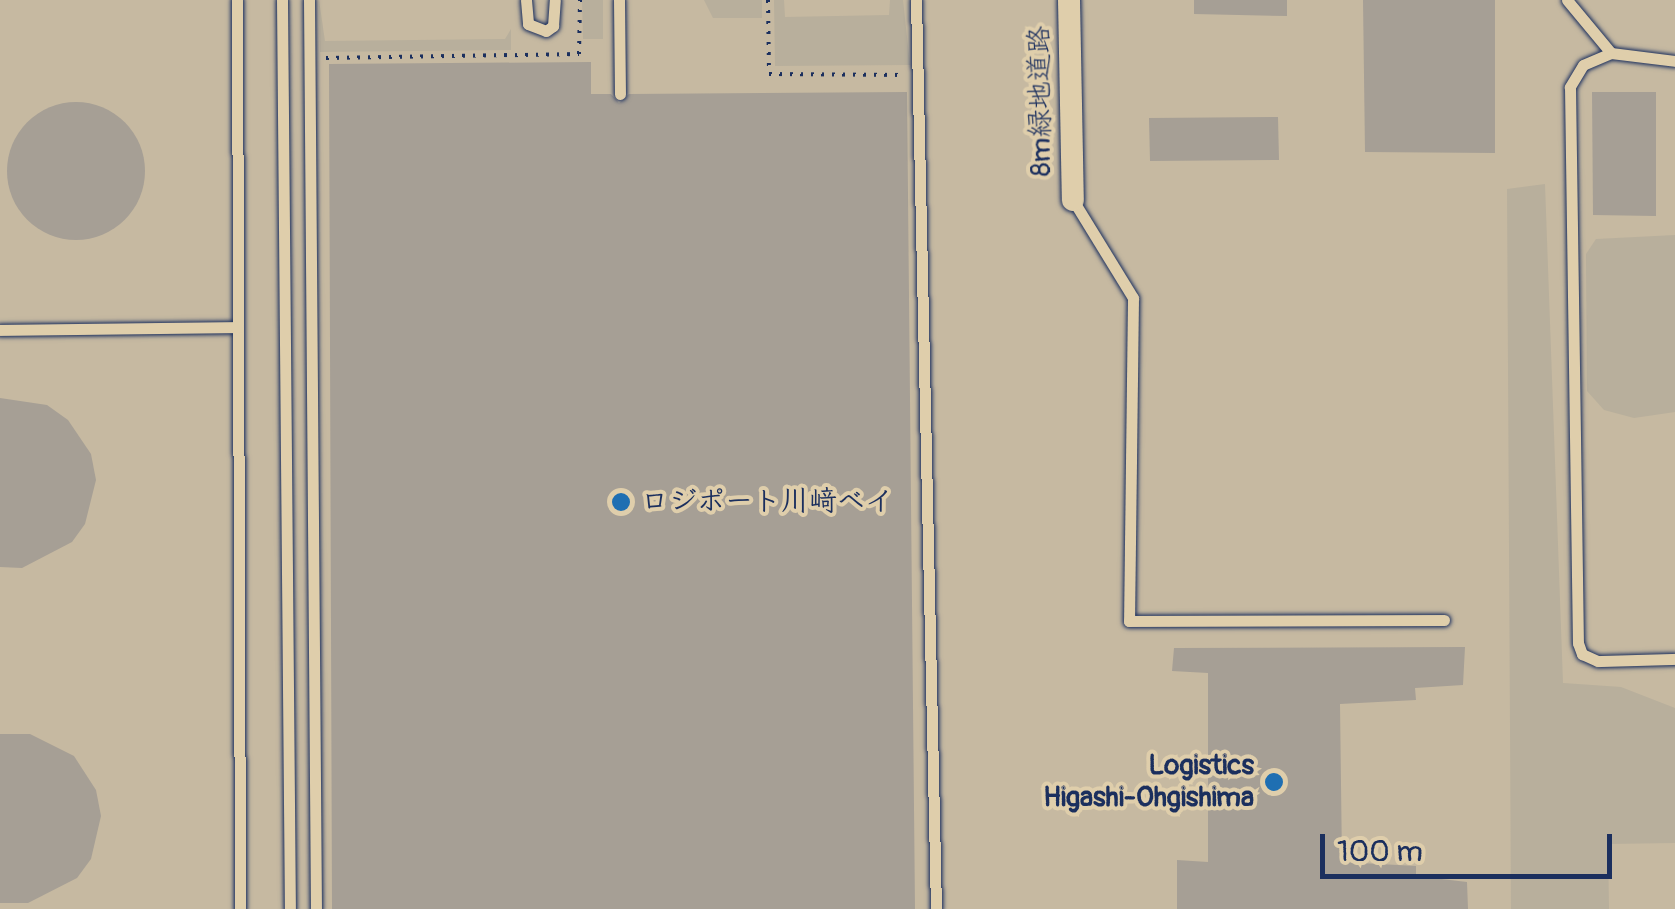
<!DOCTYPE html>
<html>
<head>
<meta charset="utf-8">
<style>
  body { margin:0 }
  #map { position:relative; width:1675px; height:909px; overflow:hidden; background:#d3c4a6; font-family:Pangolin,"Klee One",sans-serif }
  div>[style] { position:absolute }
  .built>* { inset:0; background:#c6b9a1 }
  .green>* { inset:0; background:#b8af9c }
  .building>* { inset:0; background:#a69f95 }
  .round { border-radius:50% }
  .path>* { height:4px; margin-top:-2px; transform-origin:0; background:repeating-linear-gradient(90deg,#1b2f5e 0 2.5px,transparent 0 10.5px) }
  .roads { filter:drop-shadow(0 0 2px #1b2f5e) drop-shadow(0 0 2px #1b2f5e) }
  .lane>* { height:11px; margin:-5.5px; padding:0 5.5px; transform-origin:5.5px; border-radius:5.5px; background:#dfceab }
  .street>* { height:22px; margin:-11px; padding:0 11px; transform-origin:11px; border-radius:11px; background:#dfceab }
  .dots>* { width:28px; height:28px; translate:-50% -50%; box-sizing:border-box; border:5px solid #dfceab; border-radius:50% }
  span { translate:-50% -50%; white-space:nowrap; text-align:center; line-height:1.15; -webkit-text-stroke:8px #dfceab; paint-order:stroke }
  .street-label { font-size:28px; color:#1b2f5e }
  .poi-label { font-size:28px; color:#1b2f5e; font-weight:700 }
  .left { translate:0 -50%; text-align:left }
  .right { translate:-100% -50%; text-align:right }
  .scale { position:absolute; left:1320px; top:834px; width:292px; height:45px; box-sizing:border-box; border:5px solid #1b2f5e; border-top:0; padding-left:12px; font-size:30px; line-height:35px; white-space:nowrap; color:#1b2f5e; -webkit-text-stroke:8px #dfceab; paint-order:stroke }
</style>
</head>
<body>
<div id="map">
  <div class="built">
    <i style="clip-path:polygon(0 0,1675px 0,1675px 909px,0 909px)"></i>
  </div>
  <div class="green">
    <i style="clip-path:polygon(319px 0,325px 41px,505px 39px,511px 29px,511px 50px,320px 52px)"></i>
    <i style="clip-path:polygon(582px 0,603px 0,603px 39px,583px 39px)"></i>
    <i style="clip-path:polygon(704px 0,762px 0,762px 18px,713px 18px)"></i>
    <i style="clip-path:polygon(774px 0,784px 0,785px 17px,889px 15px,890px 0,903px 0,910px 65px,775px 66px)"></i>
    <i style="clip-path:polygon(1545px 184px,1563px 683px,1621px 687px,1675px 708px,1675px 843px,1608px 844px,1609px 909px,1511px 909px,1507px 189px)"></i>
    <i style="clip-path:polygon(1675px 235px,1675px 412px,1634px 418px,1604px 410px,1587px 391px,1586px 254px,1596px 239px)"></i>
  </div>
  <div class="building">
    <i style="clip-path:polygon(1194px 0,1287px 0,1287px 16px,1194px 14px)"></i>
    <i style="clip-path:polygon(1363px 0,1495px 0,1495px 153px,1365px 152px)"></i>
    <i style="clip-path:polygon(591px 62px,591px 94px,611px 94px,619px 103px,629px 94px,907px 92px,915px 909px,332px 909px,329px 64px)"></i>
    <i style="clip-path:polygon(1592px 92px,1656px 92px,1656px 216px,1593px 215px)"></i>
    <i class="round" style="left:7px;top:102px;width:138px;height:138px"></i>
    <i style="clip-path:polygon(1278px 117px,1279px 160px,1150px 161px,1149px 118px)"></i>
    <i style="clip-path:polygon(0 398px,47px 405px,68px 420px,91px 454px,96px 480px,85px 524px,72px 542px,22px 568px,0 567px)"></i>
    <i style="clip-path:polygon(1465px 647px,1463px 685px,1415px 688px,1416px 700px,1340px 704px,1342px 862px,1416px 866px,1416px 876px,1467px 882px,1468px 909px,1177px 909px,1177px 860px,1208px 862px,1208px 673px,1172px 671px,1174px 648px)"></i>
    <i style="clip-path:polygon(0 734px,30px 734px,74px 756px,96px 790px,101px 816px,91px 859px,77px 878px,28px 903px,0 903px)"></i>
  </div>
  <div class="path">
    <i style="left:768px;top:0;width:74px;rotate:89.2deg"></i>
    <i style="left:769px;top:74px;width:136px;rotate:0.4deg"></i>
    <i style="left:326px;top:58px;width:253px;rotate:-0.9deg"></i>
    <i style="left:579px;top:54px;width:54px;rotate:-88.9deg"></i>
  </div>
  <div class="roads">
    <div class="lane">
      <i style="left:237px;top:0;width:909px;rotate:89.81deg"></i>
      <i style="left:282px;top:0;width:909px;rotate:89.5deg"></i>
      <i style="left:309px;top:0;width:909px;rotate:89.56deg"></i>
      <i style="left:526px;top:0;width:24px;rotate:85deg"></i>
      <i style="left:528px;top:24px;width:19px;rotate:21deg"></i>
      <i style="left:546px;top:31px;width:9px;rotate:-36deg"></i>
      <i style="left:553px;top:26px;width:26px;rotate:-86deg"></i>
      <i style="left:619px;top:0;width:94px;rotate:89.4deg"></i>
      <i style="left:916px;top:0;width:909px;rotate:88.74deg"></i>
      <i style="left:1567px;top:0;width:69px;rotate:50.3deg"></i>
      <i style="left:1611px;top:53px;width:64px;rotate:7.1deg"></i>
      <i style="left:1611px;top:53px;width:30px;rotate:157deg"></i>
      <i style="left:1583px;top:65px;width:26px;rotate:121deg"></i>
      <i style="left:1570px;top:87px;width:556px;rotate:89.18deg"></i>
      <i style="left:1578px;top:643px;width:12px;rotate:70deg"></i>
      <i style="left:1582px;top:654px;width:17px;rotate:24deg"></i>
      <i style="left:1598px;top:661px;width:77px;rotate:-1.5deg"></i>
      <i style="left:1073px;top:200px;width:115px;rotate:58.5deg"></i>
      <i style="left:1133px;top:298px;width:323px;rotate:90.7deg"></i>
      <i style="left:1129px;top:621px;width:315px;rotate:-0.2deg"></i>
      <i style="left:0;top:330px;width:238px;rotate:-0.7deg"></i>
    </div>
    <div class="street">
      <i style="left:1069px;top:0;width:200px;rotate:88.9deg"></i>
    </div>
  </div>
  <div class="dots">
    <i style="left:621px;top:502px;background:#1f6fb2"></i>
    <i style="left:1274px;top:782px;background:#1f6fb2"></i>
  </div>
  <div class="street-label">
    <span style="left:1041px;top:101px;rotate:-91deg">8m緑地道路</span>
  </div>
  <div class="poi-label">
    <span class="left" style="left:641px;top:502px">ロジポート川﨑ベイ</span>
    <span class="right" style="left:1254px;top:782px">Logistics<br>Higashi-Ohgishima</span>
  </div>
  <div class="scale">100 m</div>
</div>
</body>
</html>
